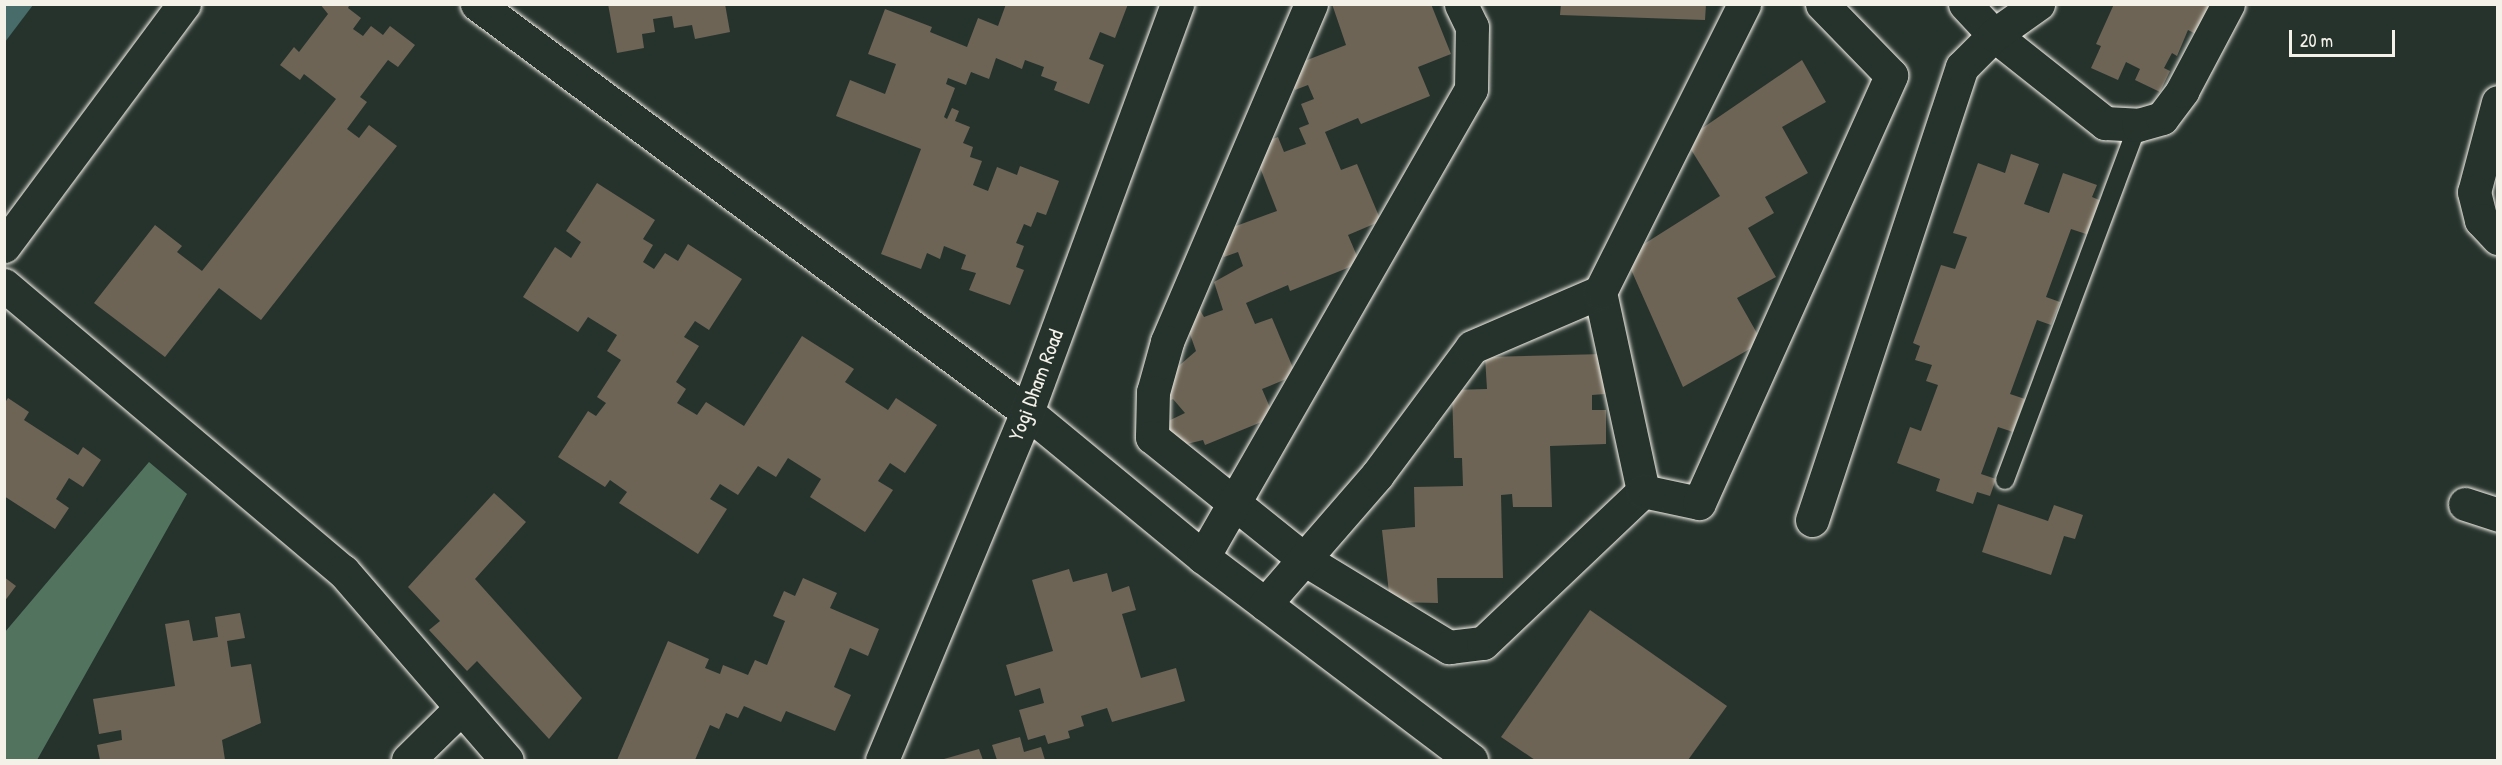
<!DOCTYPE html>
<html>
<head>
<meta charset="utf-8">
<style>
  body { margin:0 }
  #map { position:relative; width:2502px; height:765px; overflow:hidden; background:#26332d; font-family:"Patrick Hand",sans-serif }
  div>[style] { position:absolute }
  .green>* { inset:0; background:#52745f }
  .water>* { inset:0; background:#476c6a }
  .building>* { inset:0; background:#6d6455 }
  .roads { filter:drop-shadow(0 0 2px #f4f1e8) drop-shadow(0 0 2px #f4f1e8) }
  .lane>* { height:18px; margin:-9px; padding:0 9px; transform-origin:9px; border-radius:9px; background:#26332d }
  .street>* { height:33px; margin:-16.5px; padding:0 16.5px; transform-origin:16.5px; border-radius:16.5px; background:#26332d }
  span { translate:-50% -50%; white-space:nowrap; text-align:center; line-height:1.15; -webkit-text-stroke:4.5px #26332d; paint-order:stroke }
  .street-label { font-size:21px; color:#f4f1e8 }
  .frame { position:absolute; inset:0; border:6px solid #f4f1e8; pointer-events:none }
  .scale { position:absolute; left:2289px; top:30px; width:106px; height:27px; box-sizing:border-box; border:3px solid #f4f1e8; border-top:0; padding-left:8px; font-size:18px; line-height:21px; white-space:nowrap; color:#f4f1e8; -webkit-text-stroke:4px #26332d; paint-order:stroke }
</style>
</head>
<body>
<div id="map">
  <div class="green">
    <i style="clip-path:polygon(149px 462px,187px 494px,37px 760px,5px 760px,5px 632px)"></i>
  </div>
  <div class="water">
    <i style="clip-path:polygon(5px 4px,33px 5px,5px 42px,4px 5px)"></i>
  </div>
  <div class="building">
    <i style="clip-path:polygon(320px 4px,350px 4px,348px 8px,361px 18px,353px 29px,363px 36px,371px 26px,383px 35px,390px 26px,415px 45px,398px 67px,388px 60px,360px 97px,367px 102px,347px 129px,359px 138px,369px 125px,397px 146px,261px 320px,219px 288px,165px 357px,94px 303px,155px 225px,182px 246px,177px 252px,202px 271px,336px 99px,304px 74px,300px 80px,280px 65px,294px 47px,299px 52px,328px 14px)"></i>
    <i style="clip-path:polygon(608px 4px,725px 4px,730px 32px,695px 39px,692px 25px,674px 28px,672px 16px,653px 19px,655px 32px,642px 34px,644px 48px,617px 53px)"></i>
    <i style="clip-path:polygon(1006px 4px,1128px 4px,1115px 38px,1100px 32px,1089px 59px,1104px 65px,1089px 104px,1054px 90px,1057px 82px,1041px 76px,1044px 67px,1025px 60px,1022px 69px,996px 58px,989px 79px,971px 72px,966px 85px,948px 78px,946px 84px,955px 88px,944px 117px,947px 119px,952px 108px,959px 111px,955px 121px,970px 127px,963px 143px,973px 147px,970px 157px,982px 161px,973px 185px,988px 191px,997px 167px,1017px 175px,1020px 166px,1059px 181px,1046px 215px,1037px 212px,1031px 227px,1024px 224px,1016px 243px,1024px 246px,1016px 267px,1024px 270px,1010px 305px,969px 290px,976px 273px,961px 269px,966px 255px,944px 246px,940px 259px,927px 253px,921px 269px,881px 254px,921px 149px,836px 116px,850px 80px,885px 94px,896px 64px,868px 54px,885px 9px,932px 27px,930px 32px,967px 47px,978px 18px,998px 26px)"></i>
    <i style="clip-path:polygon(1332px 4px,1431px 4px,1451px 54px,1418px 67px,1430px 96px,1361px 124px,1358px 118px,1325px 132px,1341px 170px,1357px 164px,1381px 221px,1348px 235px,1360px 263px,1290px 291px,1288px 285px,1246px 303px,1255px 324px,1272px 318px,1296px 375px,1262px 389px,1274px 417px,1205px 445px,1203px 440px,1175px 447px,1162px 424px,1185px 413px,1173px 399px,1160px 405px,1159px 383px,1196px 351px,1182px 312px,1196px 303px,1204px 317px,1223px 310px,1214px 282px,1243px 266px,1238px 252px,1224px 257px,1217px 233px,1277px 211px,1252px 147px,1278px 137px,1284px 152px,1306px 144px,1299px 128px,1309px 124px,1301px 104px,1314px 99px,1308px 85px,1295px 90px,1289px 67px,1346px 45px)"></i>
    <i style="clip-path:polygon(1561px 4px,1706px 4px,1705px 20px,1560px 15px)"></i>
    <i style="clip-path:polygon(2114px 4px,2213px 4px,2198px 35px,2188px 30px,2177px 56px,2172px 53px,2164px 68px,2170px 71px,2160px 92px,2135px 80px,2140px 69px,2126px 62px,2118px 80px,2091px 68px,2101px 46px,2096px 44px)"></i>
    <i style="clip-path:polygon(1802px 60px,1826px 102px,1782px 127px,1808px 173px,1765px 197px,1774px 213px,1748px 228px,1776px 277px,1737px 298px,1762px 342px,1683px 387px,1625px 256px,1720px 196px,1685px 140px)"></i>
    <i style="clip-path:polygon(2011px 154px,2039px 164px,2024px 204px,2049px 213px,2063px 173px,2097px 185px,2092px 197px,2104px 202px,2092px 236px,2071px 229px,2046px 297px,2060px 302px,2051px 325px,2037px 320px,2010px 394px,2025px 399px,2013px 432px,1998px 427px,1981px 474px,1996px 479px,1990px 496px,1977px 492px,1973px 504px,1936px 491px,1940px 479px,1897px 463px,1910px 427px,1921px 431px,1938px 385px,1926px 381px,1932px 365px,1915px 360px,1920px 346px,1913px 343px,1941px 265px,1955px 269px,1967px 237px,1953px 233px,1978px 163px,2005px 173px)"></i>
    <i style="clip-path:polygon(597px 183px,655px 220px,643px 239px,653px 245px,643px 262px,654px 269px,665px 253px,678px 261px,688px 244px,742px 279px,709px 330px,695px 321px,684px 337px,699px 346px,676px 382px,686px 389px,677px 403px,697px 415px,706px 402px,744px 426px,802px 336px,854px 369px,845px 382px,888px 410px,896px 398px,937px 425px,905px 473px,890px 463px,878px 481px,893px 490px,865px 532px,810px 497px,821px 479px,788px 458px,776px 477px,758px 466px,738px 495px,720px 484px,710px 499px,727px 509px,698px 554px,619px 503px,627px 492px,610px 480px,605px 487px,558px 457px,588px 411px,596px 416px,606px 403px,597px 397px,621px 360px,607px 351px,617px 335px,588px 317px,578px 332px,523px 297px,555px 247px,571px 258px,581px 242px,566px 231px)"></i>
    <i style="clip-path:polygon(1604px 354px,1605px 394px,1592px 395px,1592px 410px,1606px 410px,1606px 444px,1550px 446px,1552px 507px,1513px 507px,1512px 494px,1501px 495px,1503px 578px,1437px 578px,1438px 603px,1390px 602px,1382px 530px,1415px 527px,1414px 487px,1463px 486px,1462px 458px,1454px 458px,1452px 390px,1487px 389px,1485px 357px)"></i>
    <i style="clip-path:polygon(8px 398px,29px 412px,24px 420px,78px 455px,83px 447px,101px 460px,83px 487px,69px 478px,56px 499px,69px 508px,55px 529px,4px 496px,4px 404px)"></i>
    <i style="clip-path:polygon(494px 493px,526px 522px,475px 579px,582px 698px,549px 739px,477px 661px,467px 671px,429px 630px,440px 621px,408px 587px)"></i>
    <i style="clip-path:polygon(1998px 504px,2048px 521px,2054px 505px,2083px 515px,2075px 539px,2064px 536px,2051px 575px,1982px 552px)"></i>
    <i style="clip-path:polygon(1069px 569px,1073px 582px,1107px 573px,1112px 592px,1129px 586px,1136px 610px,1122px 614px,1141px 678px,1176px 668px,1185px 701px,1112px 722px,1107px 708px,1081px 716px,1084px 726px,1068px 731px,1070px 738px,1048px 744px,1045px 735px,1028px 740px,1019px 710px,1044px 703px,1040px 688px,1015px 696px,1006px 665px,1053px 651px,1032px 580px)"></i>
    <i style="clip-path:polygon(4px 577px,16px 586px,4px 602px)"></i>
    <i style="clip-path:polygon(803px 578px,837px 593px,830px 608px,879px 629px,868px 656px,850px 648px,834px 687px,851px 695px,835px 731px,786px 711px,781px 722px,744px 706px,738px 718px,726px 713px,719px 729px,710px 725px,695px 760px,617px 760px,668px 641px,709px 659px,705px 668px,720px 674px,723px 665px,748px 675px,755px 660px,767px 665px,785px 621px,773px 616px,784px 591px,795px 596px)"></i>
    <i style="clip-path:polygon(1590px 610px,1727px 706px,1688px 760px,1535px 760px,1501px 737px)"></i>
    <i style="clip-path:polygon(240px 613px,245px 638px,227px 641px,231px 667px,251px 664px,261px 723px,222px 740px,225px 760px,100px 760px,97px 745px,122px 740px,121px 730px,99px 734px,93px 699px,175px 686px,165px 624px,189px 620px,193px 641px,218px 637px,215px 617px)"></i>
    <i style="clip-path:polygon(1020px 737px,1024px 752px,1041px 747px,1045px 760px,997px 760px,992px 745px)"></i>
    <i style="clip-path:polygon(979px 749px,983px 760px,945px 760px,944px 759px)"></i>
  </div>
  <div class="roads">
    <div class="lane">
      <i style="left:2005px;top:480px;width:379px;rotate:-69.5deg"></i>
    </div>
    <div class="street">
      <i style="left:477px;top:4px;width:685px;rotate:36.57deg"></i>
      <i style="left:1027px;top:412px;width:228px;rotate:39.5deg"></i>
      <i style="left:1203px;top:557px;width:336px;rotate:37.1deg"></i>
      <i style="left:1311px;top:4px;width:367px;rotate:113.1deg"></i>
      <i style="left:1167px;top:342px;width:52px;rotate:105.6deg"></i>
      <i style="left:1153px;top:392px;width:45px;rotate:91.3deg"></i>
      <i style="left:1152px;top:437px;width:195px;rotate:38.8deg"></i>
      <i style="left:1304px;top:559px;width:170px;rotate:31.3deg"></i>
      <i style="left:1449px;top:647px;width:34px;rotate:-7deg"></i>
      <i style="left:1483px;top:643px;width:221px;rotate:-43.5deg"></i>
      <i style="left:1965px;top:4px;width:42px;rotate:46.9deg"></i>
      <i style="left:1994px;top:35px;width:142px;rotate:38.4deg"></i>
      <i style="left:2105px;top:123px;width:33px;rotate:3deg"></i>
      <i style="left:2138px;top:125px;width:25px;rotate:-16deg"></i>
      <i style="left:2162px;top:118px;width:34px;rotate:-53deg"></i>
      <i style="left:2182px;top:91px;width:98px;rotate:-62.1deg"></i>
      <i style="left:2498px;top:102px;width:93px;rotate:104.9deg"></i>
      <i style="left:2474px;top:192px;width:29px;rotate:76deg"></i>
      <i style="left:2481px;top:220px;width:25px;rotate:47deg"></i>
      <i style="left:4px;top:246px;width:302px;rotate:-53.4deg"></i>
      <i style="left:4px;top:285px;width:444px;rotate:40.2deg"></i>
      <i style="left:343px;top:571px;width:250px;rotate:49.1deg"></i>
      <i style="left:1600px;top:292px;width:204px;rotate:77.8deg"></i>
      <i style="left:1643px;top:491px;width:57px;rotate:12.1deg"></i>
      <i style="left:1699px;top:503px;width:469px;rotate:-65.8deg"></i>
      <i style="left:1891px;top:75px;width:99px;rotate:-134.2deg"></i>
      <i style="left:2465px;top:504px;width:35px;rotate:18deg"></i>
      <i style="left:1812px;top:520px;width:477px;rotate:-71.7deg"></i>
      <i style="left:1962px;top:67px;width:45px;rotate:-45deg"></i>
      <i style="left:1994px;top:35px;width:54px;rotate:-35.2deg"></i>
      <i style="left:1203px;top:557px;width:539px;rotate:-60.2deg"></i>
      <i style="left:1471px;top:89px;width:62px;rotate:-89.1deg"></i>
      <i style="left:1472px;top:27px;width:25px;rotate:-116deg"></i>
      <i style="left:1265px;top:604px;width:171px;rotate:-49deg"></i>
      <i style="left:1377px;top:475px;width:159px;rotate:-53.4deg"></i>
      <i style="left:1472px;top:347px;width:139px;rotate:-23.3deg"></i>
      <i style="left:1600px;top:292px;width:322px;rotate:-63.4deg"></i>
      <i style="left:408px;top:760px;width:74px;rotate:-44.5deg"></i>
      <i style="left:882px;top:760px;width:377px;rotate:-67.4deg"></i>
      <i style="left:1027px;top:412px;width:435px;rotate:-69.8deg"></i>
    </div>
  </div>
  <div class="street-label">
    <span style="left:1036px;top:385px;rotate:-69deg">Yogi Dham Road</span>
  </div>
  <div class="frame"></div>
  <div class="scale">20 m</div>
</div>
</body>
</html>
